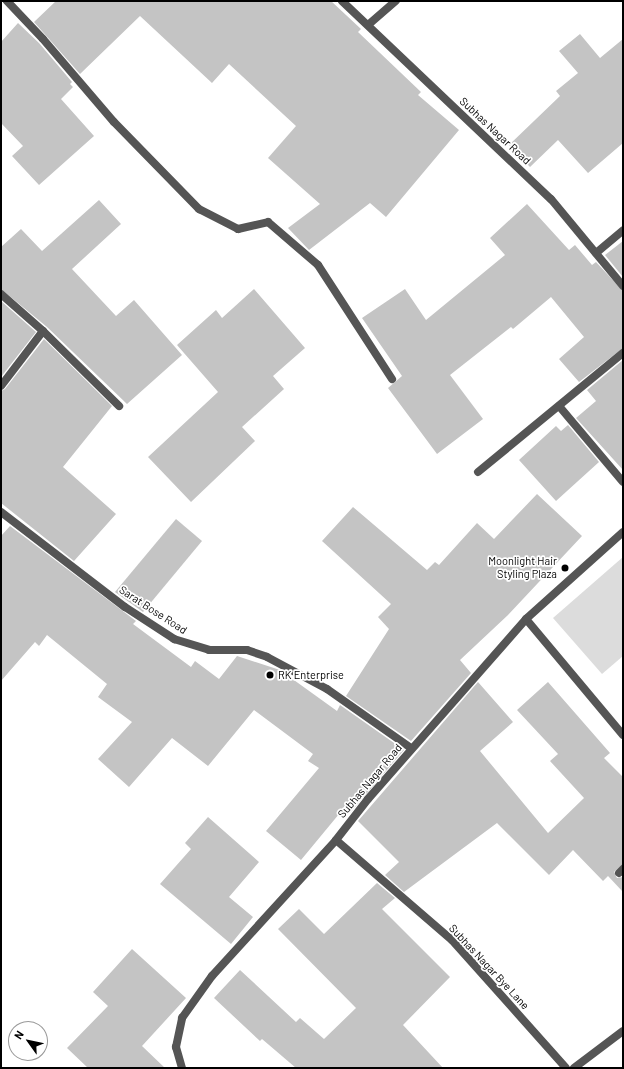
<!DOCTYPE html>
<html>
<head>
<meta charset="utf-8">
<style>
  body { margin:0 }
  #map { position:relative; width:624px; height:1069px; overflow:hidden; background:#fff; font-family:Barlow,sans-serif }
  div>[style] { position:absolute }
  .green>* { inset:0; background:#dcdcdc }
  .building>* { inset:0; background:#c4c4c4 }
  .street>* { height:8px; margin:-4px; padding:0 4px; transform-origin:4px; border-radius:4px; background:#555 }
  .dots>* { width:11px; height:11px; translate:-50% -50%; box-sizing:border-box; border:2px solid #fff; border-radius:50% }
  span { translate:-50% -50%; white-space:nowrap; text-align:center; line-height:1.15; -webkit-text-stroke:3.5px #fff; paint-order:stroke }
  .street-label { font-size:11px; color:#000 }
  .poi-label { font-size:11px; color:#000 }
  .right { translate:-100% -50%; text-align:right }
  .left { translate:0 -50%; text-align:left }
  .frame { position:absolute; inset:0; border:2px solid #000; pointer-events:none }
  .north { position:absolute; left:8px; top:1021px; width:40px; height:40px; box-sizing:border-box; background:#fff; border:1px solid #999; border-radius:50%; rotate:303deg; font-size:11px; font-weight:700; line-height:16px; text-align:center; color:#000 }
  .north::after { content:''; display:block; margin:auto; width:14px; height:18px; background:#000; clip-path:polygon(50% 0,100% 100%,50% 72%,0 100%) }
</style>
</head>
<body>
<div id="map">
  <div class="green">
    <i style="clip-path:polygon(623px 557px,623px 656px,602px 674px,553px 618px)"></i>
  </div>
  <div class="building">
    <i style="clip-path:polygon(56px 1px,331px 1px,361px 29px,358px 32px,421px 92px,418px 95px,459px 130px,386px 217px,370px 203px,309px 250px,288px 228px,320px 204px,268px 158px,296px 126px,229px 64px,212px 83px,140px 16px,80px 74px,34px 22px)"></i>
    <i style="clip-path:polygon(18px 23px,39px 43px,72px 82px,70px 84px,73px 87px,61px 99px,94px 136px,39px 185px,12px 156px,23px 146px,1px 123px,1px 42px)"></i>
    <i style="clip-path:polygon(580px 34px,600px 58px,623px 39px,623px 143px,588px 173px,558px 140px,530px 167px,509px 145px,560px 96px,556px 91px,578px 73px,559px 51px)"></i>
    <i style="clip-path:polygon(99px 200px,121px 224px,72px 269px,116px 316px,134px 300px,182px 355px,127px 404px,47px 327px,1px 289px,1px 247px,21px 229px,42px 251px)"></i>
    <i style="clip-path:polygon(527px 204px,569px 250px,575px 245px,592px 265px,596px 262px,623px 291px,623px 348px,579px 382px,559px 359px,584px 337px,551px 297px,513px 329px,511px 327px,450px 375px,483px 419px,437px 454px,388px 388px,402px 376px,362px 318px,405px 289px,426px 320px,505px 255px,490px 238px)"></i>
    <i style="clip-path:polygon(623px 241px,623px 277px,605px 255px)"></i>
    <i style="clip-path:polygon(254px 289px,305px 348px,273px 376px,284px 389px,242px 427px,255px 441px,191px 502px,148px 457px,218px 392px,177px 345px,216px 310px,222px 318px)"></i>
    <i style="clip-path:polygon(1px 301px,36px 332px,1px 377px)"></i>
    <i style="clip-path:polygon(44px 339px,112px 406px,63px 467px,116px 514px,74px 561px,1px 503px,1px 391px,5px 389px)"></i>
    <i style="clip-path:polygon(623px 360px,623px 470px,576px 418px,596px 401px,587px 390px)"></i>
    <i style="clip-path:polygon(568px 425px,599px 462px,556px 501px,519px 460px,556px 426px,561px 431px)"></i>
    <i style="clip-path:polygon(537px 494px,582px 536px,508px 615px,460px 660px,471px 673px,411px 741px,346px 696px,389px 629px,378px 617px,391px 604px,322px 541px,353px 507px,427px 570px,435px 562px,439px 565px,477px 523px,494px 539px)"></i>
    <i style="clip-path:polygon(176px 519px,202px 541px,143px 612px,115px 592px)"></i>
    <i style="clip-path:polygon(10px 526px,136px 621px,133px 624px,191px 667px,195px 661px,219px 679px,237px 656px,280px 670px,337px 711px,340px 705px,404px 750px,350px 813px,344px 808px,301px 860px,266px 831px,319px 768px,308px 761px,313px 754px,254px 710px,208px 766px,172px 738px,129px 787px,98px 759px,132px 722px,98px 697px,107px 684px,47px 635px,39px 646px,35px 642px,1px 681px,1px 536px)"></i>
    <i style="clip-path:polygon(478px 682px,513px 722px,480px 751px,548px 833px,584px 798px,550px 761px,558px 754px,517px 710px,548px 682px,610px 753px,604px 758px,623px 777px,623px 864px,614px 872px,617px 878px,623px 877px,623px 892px,608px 876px,603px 881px,573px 850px,549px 875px,497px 823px,404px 892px,385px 875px,399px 862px,358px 821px)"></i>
    <i style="clip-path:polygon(208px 817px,259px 862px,229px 897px,253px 917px,231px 944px,160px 884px,191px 849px,185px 843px)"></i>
    <i style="clip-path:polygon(377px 883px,395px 898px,382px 909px,450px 977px,403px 1025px,443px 1068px,296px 1068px,262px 1039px,260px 1041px,214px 998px,240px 970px,296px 1022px,300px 1018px,324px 1039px,356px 1008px,278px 929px,299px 909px,324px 934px)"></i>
    <i style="clip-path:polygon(132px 949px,186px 998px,142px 1046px,165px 1068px,88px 1068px,67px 1048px,108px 1006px,93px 992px)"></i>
  </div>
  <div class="street">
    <i style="left:7px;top:1px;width:52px;rotate:46.5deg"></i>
    <i style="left:43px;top:39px;width:109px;rotate:49.5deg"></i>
    <i style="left:114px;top:122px;width:122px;rotate:45.7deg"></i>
    <i style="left:199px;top:209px;width:44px;rotate:27.1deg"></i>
    <i style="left:238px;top:229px;width:31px;rotate:-13deg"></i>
    <i style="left:268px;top:222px;width:66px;rotate:40.7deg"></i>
    <i style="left:318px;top:265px;width:136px;rotate:57deg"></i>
    <i style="left:342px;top:1px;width:288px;rotate:43.5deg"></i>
    <i style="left:551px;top:199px;width:113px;rotate:50.4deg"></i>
    <i style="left:368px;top:25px;width:37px;rotate:-41deg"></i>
    <i style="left:596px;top:253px;width:35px;rotate:-40deg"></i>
    <i style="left:1px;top:294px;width:56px;rotate:41.4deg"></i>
    <i style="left:43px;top:331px;width:69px;rotate:127.4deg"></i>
    <i style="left:43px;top:331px;width:107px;rotate:44.6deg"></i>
    <i style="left:559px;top:406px;width:99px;rotate:49.9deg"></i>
    <i style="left:478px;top:472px;width:188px;rotate:-39.4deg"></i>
    <i style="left:1px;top:512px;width:156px;rotate:37.5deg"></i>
    <i style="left:125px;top:607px;width:59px;rotate:33.1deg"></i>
    <i style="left:174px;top:639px;width:37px;rotate:17deg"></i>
    <i style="left:209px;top:650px;width:38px"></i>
    <i style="left:247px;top:650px;width:21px;rotate:19deg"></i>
    <i style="left:267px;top:657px;width:68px;rotate:28.1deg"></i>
    <i style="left:327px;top:689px;width:103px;rotate:35.1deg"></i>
    <i style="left:526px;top:619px;width:151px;rotate:50.1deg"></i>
    <i style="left:336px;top:840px;width:153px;rotate:40.8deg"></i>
    <i style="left:452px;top:940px;width:171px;rotate:48.3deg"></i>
    <i style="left:619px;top:873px;width:6px;rotate:-45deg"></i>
    <i style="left:182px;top:1068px;width:22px;rotate:-106deg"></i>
    <i style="left:176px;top:1047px;width:30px;rotate:-78deg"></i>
    <i style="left:182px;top:1018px;width:52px;rotate:-54.5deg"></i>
    <i style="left:212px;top:976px;width:184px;rotate:-47.6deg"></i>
    <i style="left:336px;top:840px;width:52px;rotate:-52deg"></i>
    <i style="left:368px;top:799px;width:240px;rotate:-48.7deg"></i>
    <i style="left:526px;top:619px;width:130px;rotate:-41.9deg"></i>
    <i style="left:574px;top:1068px;width:61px;rotate:-37.1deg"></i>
  </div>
  <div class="dots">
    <i style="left:565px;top:568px;background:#000"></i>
    <i style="left:270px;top:675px;background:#000"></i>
  </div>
  <div class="street-label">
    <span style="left:495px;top:131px;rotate:43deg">Subhas Nagar Road</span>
    <span style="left:153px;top:610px;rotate:33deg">Sarat Bose Road</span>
    <span style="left:370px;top:781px;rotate:-50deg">Subhas Nagar Road</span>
    <span style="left:489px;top:967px;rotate:47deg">Subhas Nagar Bye Lane</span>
  </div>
  <div class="poi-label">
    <span class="right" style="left:557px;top:568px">Moonlight Hair<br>Styling Plaza</span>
    <span class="left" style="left:278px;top:675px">RK Enterprise</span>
  </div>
  <div class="frame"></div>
  <div class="north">N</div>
</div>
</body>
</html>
